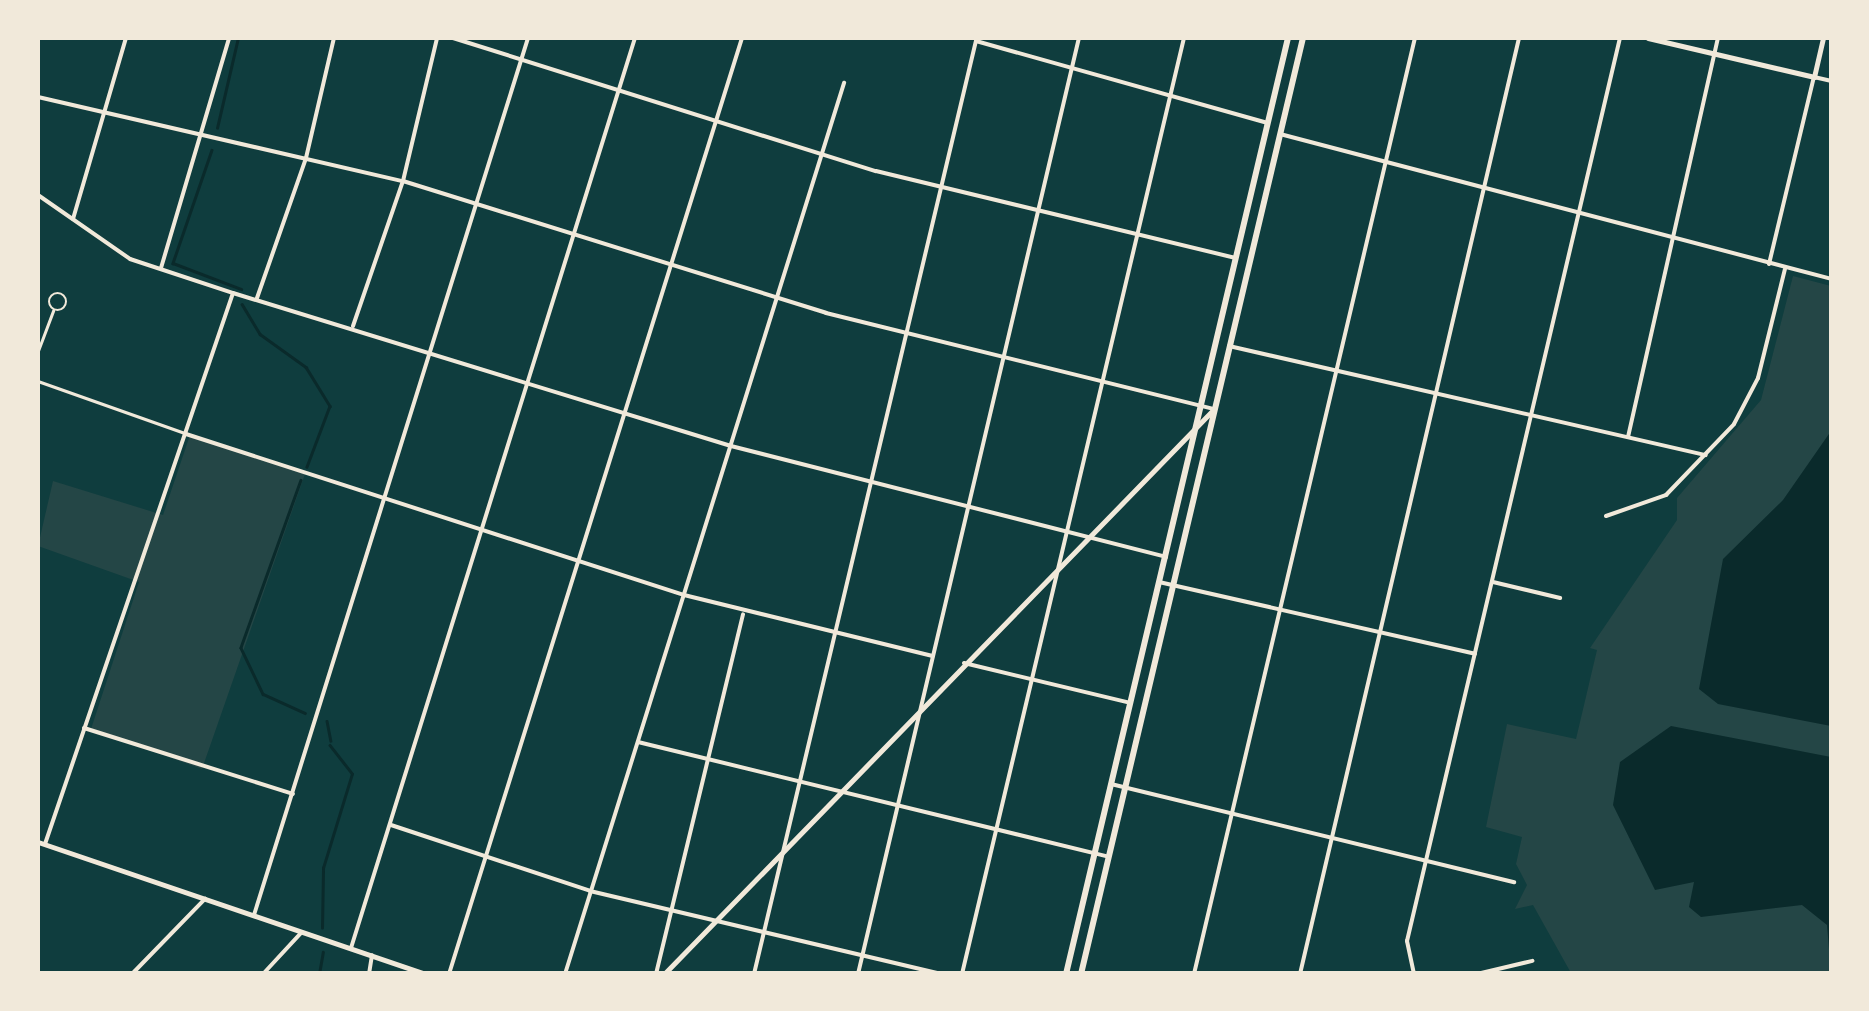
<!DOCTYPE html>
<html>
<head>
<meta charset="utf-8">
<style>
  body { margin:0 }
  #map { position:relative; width:1869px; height:1011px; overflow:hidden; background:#0f3d3e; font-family:Merriweather,serif }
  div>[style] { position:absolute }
  .green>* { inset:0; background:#244646 }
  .water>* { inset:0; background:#0a2a2b }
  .stream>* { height:2.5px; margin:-1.25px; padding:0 1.25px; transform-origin:1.25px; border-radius:1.25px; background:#0a2a2b }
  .service>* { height:2.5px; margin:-1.25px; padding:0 1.25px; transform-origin:1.25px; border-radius:1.25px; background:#f1e9da }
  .service>.ring { margin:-1.25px; padding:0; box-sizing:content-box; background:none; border:2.5px solid #f1e9da; border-radius:50% }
  .minor>* { height:4px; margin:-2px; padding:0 2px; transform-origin:2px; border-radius:2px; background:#f1e9da }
  .tertiary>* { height:5px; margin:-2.5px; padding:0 2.5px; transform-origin:2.5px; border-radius:2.5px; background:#f1e9da }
  .primary>* { height:6px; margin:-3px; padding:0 3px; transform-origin:3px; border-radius:3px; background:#f1e9da }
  span { translate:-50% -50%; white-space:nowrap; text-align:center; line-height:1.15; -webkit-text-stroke:9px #f1e9da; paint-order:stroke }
  .frame { position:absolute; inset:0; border:40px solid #f1e9da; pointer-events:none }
</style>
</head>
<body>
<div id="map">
  <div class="green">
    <i style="clip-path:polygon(1793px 276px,1831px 286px,1831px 973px,1571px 973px,1533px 905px,1515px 909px,1527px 885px,1516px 864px,1522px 837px,1486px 827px,1507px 724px,1576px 739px,1597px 650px,1590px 648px,1677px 520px,1677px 498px,1761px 400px)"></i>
    <i style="clip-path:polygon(190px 435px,305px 474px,202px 769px,91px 729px,139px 582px,38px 546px,53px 481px,163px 515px)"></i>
  </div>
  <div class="water">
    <i style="clip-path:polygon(1831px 431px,1831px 726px,1718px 704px,1699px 689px,1723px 559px,1783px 500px)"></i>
    <i style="clip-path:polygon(1671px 726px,1831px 757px,1831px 973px,1827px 925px,1802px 905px,1701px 917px,1689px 907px,1694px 882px,1655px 890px,1613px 805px,1620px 762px)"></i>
  </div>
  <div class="stream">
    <i style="left:217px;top:128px;width:92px;rotate:-76.9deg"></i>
    <i style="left:212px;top:150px;width:120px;rotate:109deg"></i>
    <i style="left:173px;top:263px;width:73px;rotate:20.9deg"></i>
    <i style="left:242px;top:304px;width:35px;rotate:59deg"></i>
    <i style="left:260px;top:334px;width:57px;rotate:35.7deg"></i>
    <i style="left:306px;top:367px;width:46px;rotate:58.4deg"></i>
    <i style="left:330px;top:406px;width:65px;rotate:110.7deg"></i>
    <i style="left:301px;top:480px;width:178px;rotate:109.7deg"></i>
    <i style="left:241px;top:648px;width:51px;rotate:64.4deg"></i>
    <i style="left:263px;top:694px;width:46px;rotate:24.3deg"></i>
    <i style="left:327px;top:721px;width:20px;rotate:79deg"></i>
    <i style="left:322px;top:928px;width:60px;rotate:-89deg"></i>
    <i style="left:323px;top:868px;width:98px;rotate:-72.9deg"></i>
    <i style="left:352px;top:774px;width:36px;rotate:-128deg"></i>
    <i style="left:319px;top:974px;width:22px;rotate:-80deg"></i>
  </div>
  <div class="service">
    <i class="ring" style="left:49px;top:293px;width:15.5px;height:15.5px"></i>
    <i style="left:38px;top:351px;width:43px;rotate:-69.4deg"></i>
    <i style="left:38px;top:381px;width:156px;rotate:19.5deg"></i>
  </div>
  <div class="minor">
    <i style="left:453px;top:38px;width:443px;rotate:17.5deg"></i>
    <i style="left:876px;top:171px;width:370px;rotate:13.6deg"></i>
    <i style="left:38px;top:97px;width:375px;rotate:13deg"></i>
    <i style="left:403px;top:181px;width:443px;rotate:17.3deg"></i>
    <i style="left:826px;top:313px;width:400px;rotate:13.9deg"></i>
    <i style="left:1280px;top:134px;width:571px;rotate:14.72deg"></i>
    <i style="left:38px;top:195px;width:112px;rotate:34.8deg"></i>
    <i style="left:130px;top:259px;width:108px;rotate:18.3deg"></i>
    <i style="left:233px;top:293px;width:521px;rotate:17.08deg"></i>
    <i style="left:731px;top:446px;width:449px;rotate:14.3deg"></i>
    <i style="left:73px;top:219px;width:189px;rotate:-73.7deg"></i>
    <i style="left:1769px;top:264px;width:192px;rotate:-76.5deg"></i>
    <i style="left:1814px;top:77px;width:18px;rotate:13deg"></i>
    <i style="left:161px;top:268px;width:240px;rotate:-73.5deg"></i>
    <i style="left:257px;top:298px;width:148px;rotate:-70.7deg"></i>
    <i style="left:306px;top:158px;width:123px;rotate:-76.9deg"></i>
    <i style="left:353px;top:326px;width:153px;rotate:-71deg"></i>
    <i style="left:403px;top:181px;width:147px;rotate:-76.6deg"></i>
    <i style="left:1229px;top:346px;width:489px;rotate:12.9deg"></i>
    <i style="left:186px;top:434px;width:523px;rotate:17.92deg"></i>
    <i style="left:684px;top:595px;width:256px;rotate:13.8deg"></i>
    <i style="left:1628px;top:437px;width:409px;rotate:-77.3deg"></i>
    <i style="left:1606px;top:516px;width:64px;rotate:-19.3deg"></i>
    <i style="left:1666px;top:495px;width:98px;rotate:-46.2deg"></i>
    <i style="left:1734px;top:424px;width:52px;rotate:-62.4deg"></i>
    <i style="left:1758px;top:378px;width:112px;rotate:-76.1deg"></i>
    <i style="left:1159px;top:582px;width:324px;rotate:12.8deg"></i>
    <i style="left:1493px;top:582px;width:69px;rotate:13.4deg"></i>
    <i style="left:964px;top:663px;width:171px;rotate:13.5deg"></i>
    <i style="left:84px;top:728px;width:219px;rotate:17.5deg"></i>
    <i style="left:638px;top:742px;width:484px;rotate:13.7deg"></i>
    <i style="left:1111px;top:784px;width:415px;rotate:13.7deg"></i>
    <i style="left:391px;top:825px;width:210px;rotate:18.3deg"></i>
    <i style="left:590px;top:891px;width:361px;rotate:13.3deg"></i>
    <i style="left:45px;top:844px;width:582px;rotate:-71.16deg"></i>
    <i style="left:254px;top:915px;width:919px;rotate:-72.65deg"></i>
    <i style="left:351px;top:948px;width:953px;rotate:-72.67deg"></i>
    <i style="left:132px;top:974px;width:105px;rotate:-45.8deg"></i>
    <i style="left:263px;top:974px;width:56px;rotate:-47.2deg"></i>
    <i style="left:369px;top:974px;width:19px;rotate:-81deg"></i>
    <i style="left:449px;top:974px;width:981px;rotate:-72.62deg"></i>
    <i style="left:565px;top:974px;width:934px;rotate:-72.61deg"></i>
    <i style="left:656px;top:974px;width:370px;rotate:-76.4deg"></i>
    <i style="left:754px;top:974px;width:959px;rotate:-76.62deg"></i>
    <i style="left:976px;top:41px;width:303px;rotate:15.7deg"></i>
    <i style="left:858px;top:974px;width:962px;rotate:-76.72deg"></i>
    <i style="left:962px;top:974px;width:962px;rotate:-76.66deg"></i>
    <i style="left:1194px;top:974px;width:962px;rotate:-76.72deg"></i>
    <i style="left:1300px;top:974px;width:961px;rotate:-76.83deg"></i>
    <i style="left:1414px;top:974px;width:34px;rotate:-102deg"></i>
    <i style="left:1407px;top:941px;width:928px;rotate:-76.73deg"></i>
    <i style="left:1477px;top:974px;width:57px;rotate:-13.3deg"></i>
  </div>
  <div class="tertiary">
    <i style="left:1648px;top:38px;width:171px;rotate:13.2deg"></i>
    <i style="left:1814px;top:77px;width:40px;rotate:-77deg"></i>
    <i style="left:38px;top:842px;width:409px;rotate:18.8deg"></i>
    <i style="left:664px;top:974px;width:788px;rotate:-45.77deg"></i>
  </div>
  <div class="primary">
    <i style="left:1066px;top:974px;width:962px;rotate:-76.66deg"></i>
    <i style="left:1081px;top:974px;width:962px;rotate:-76.66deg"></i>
  </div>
  <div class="frame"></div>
</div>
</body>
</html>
